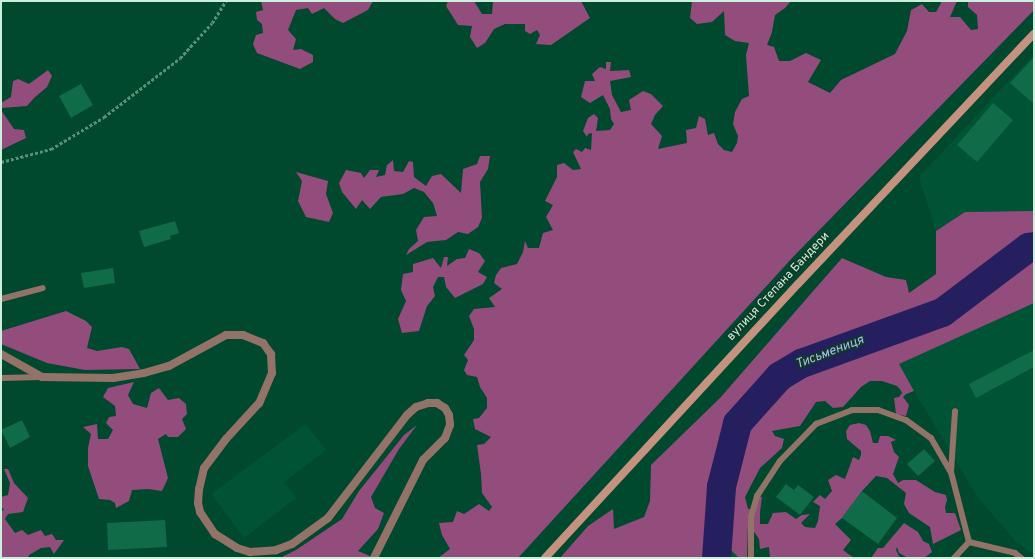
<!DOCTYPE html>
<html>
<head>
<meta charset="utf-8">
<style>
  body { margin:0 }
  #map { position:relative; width:1035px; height:559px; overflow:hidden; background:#00482e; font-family:Overpass,sans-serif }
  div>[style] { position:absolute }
  .built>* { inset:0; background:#005335 }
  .forest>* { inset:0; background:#934d7c }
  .river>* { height:29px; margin:-14.5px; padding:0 14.5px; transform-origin:14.5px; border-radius:14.5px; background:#251e5f }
  .building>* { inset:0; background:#0f6b48 }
  .path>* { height:2.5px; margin-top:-1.25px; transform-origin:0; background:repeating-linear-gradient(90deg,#589179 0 3px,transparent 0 5px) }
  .service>* { height:6px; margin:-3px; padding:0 3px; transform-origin:3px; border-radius:3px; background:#937368 }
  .minor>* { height:8px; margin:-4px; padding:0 4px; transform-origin:4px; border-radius:4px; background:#937368 }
  .secondary>* { height:8px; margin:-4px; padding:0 4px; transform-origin:4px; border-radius:4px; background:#c4927f }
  span { translate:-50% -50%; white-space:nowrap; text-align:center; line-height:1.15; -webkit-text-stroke:3.5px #0e3a27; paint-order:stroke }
  .street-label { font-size:12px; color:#caf0db }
  .water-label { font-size:13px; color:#b5b9f5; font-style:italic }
  .frame { position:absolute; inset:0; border:2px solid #caf0db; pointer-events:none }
</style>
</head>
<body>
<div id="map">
  <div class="built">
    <i style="clip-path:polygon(1034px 54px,1034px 211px,965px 212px,936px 231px,919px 177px)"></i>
    <i style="clip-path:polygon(1034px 303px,1034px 555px,1016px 542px,976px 495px,898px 364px)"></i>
    <i style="clip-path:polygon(306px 424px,326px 450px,284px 482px,296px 498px,244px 538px,211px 494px)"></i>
    <i style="clip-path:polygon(728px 547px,739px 558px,726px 558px)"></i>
  </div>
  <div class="forest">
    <i style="clip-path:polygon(261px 1px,373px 1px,368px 10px,343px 23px,335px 19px,324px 8px,312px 14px,308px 8px,296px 10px,288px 30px,296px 39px,293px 50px,301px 49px,313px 55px,313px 62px,300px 69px,257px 53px,253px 44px,256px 35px,263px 33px,262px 24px,257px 20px,256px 12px,263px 10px)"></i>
    <i style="clip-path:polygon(448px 1px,474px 1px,482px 14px,492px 14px,493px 1px,581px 1px,590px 18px,551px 45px,536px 44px,540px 35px,537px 30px,530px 34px,525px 31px,525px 24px,505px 24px,494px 29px,485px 43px,477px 48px,470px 37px,472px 26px,458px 25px,446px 6px)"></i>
    <i style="clip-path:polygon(692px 1px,791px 1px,785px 8px,775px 15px,772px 32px,767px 45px,774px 47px,779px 61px,790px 61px,806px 53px,821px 60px,808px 82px,830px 93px,841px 80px,895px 54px,907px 31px,911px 10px,922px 4px,929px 12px,936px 12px,942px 1px,957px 1px,950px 17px,960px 17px,971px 30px,978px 29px,977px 15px,968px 7px,968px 1px,1034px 1px,1034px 10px,793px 257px,518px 558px,438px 558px,450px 549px,442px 535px,439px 523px,453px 522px,457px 511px,464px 514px,479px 504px,489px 511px,492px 507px,482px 493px,481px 474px,477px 445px,484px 444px,491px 437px,475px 429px,473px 419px,479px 418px,487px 408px,487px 398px,480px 387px,477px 377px,467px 375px,464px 370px,468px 360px,464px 355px,474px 340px,474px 329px,469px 316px,474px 309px,495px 307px,489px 298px,502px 289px,494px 283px,496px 275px,501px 268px,517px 264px,523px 252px,525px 241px,528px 248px,539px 248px,543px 233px,553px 230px,546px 217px,553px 205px,545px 201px,557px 177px,557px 165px,564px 163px,573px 170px,581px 169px,573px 152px,576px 149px,582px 152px,585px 148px,591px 150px,592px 133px,588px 134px,587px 137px,583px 131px,588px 118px,594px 114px,598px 118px,596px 131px,610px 130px,614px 124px,611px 119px,610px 109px,603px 95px,590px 103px,581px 97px,585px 81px,595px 81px,592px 74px,600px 67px,606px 69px,606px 62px,611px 62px,610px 71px,629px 70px,631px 77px,610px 81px,612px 95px,621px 112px,631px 110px,629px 100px,643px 91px,651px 94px,663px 106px,655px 115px,651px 124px,662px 136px,658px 149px,687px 143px,686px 130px,696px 128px,699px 116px,705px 119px,708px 135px,714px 133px,718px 144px,724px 150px,732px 152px,737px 143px,738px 136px,733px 124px,735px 112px,742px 99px,749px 96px,746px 55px,749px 43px,735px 41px,725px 35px,724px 11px,712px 22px,697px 24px,690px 18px)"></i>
    <i style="clip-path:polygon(48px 70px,52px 76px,47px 87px,34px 98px,27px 106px,1px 108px,1px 103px,11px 97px,13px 81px,18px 79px,29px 84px)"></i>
    <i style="clip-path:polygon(1px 110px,14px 129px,24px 130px,26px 138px,1px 150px)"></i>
    <i style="clip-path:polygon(480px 156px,490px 156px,488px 169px,480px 182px,482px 218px,478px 227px,468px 234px,458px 232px,446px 240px,427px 242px,406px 255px,409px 249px,418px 241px,416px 230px,424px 217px,437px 216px,433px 203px,424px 192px,414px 188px,403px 194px,381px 197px,370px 209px,362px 200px,356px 209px,342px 192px,339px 183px,346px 170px,361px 173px,364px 178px,370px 170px,379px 170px,376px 177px,385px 175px,387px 165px,393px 160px,394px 171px,403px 172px,409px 161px,413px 162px,414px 177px,426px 186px,432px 176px,441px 174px,461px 193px,463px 169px,477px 164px)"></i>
    <i style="clip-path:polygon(296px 172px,328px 181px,326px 194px,333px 213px,329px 222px,306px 217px,298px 201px,302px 181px)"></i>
    <i style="clip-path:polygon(1034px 211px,1034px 303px,899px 364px,914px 391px,906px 394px,903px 397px,909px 405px,906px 416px,896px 414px,894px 398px,899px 397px,902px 393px,900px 389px,897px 386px,882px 381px,870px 381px,861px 387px,843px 407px,833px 408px,825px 401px,816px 402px,800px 426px,772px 431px,775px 436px,784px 439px,782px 448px,760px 468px,745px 497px,748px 509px,755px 509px,759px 496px,762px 497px,760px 512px,760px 524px,768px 524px,773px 513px,786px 512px,796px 519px,802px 515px,810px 514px,801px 523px,805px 527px,815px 528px,818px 521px,820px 506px,813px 502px,820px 495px,825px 499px,832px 491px,828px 480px,836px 475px,845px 479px,853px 457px,859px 460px,861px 455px,861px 451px,847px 439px,846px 431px,850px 425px,859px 423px,866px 425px,870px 431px,873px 443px,878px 443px,880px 436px,888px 436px,896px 440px,891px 442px,894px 452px,899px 457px,893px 474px,898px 483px,903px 480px,916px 480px,935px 492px,946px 495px,947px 500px,945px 507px,946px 513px,955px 513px,961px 530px,933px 544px,930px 527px,909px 513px,904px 504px,906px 493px,887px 478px,876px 476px,862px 491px,842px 518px,835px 524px,851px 540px,843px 550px,854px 558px,770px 558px,769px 547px,760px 549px,759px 539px,748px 523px,747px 558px,739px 558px,728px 547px,726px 558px,560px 558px,588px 526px,613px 509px,614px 529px,644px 517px,650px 501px,651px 465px,720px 398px,842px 258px,886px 277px,906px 280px,909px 293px,936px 274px,936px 231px,965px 212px)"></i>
    <i style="clip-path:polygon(469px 249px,479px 253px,485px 261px,478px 272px,487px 277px,483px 284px,455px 298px,446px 287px,444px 277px,438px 277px,433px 287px,435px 296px,427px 306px,419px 331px,402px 333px,398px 319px,406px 301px,401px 290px,403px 274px,413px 272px,413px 264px,433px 258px,441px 268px,444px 257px,448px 257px,447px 266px,457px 259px,465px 258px)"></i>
    <i style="clip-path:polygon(66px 311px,86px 321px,92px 327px,87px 348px,97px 351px,122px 347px,129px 349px,140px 369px,85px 370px,47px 363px,1px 344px,1px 331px)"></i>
    <i style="clip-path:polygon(134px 382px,128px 395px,133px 404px,147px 408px,151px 393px,159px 388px,168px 400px,179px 398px,186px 404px,187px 414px,182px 419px,186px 429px,178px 437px,168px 437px,166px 434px,158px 439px,168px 478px,162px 491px,148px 489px,132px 490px,129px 501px,116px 508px,115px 503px,110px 500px,99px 499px,88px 466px,88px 448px,91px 434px,83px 427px,97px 424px,98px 439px,108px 439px,113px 430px,106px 423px,109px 417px,116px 416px,115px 406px,103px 397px,108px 388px)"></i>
    <i style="clip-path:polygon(417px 425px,399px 449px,371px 497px,375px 508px,384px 513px,378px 529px,358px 551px,370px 556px,369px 558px,280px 558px,296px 550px,342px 519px,359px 491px,404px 435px)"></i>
    <i style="clip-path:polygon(4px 469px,8px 469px,14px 483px,28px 498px,23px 512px,8px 514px,5px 519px,15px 533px,22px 530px,28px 535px,41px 530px,45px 536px,52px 534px,56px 540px,64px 540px,54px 554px,50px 547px,41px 548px,29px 555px,28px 558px,1px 558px,1px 511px,4px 510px,1px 506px,1px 497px,8px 495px,10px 483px)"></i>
    <i style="clip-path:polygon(904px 523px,918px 532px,923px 541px,929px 544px,932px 552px,924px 558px,908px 558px,899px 553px,897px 547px,896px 550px,900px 558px,871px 558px,878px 548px,883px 548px)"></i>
  </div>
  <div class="river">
    <i style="left:716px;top:558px;width:72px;rotate:-86deg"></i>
    <i style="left:721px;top:486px;width:65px;rotate:-75.7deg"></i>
    <i style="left:737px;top:423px;width:63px;rotate:-48.2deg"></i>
    <i style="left:779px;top:376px;width:26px;rotate:-31deg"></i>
    <i style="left:801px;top:363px;width:150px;rotate:-19.9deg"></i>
    <i style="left:942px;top:312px;width:108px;rotate:-37.1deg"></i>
    <i style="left:1028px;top:247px;width:6px;rotate:-9deg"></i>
  </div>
  <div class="building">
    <i style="clip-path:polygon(1034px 57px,1034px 104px,1010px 83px)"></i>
    <i style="clip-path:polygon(81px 84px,93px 105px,71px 118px,59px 96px)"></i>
    <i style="clip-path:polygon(993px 103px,1013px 120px,977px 162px,957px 145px)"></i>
    <i style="clip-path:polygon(175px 221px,179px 233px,170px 236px,171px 239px,144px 247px,139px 231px)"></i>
    <i style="clip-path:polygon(113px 268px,115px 283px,84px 288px,81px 273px)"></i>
    <i style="clip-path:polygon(1034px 350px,1034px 367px,976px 398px,969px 384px)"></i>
    <i style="clip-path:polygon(22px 420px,30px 437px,10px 448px,1px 430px)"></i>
    <i style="clip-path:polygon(924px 449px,935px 461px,918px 476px,907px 464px)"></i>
    <i style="clip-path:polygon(786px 484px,794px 490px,798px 485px,814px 497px,800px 515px,776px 497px)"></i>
    <i style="clip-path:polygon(862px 491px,897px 518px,878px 544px,842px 518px)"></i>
    <i style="clip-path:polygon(165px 520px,167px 547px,108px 550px,107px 523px)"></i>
  </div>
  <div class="path">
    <i style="left:1px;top:162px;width:52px;rotate:-14.6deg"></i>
    <i style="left:51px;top:149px;width:62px;rotate:-31.1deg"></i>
    <i style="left:104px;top:117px;width:96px;rotate:-37.8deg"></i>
    <i style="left:180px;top:58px;width:47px;rotate:-47.6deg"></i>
    <i style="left:212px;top:23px;width:26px;rotate:-58deg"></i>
  </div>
  <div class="service">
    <i style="left:1px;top:299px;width:43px;rotate:-14.7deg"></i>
    <i style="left:1px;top:378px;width:40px;rotate:-1.4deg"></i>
    <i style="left:951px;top:472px;width:61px;rotate:-86.2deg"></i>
    <i style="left:969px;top:542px;width:47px;rotate:13.4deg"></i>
    <i style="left:1015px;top:553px;width:8px;rotate:40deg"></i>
    <i style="left:751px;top:558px;width:41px;rotate:-90deg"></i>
    <i style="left:751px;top:517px;width:22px;rotate:-74deg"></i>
    <i style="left:757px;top:496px;width:42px;rotate:-56.7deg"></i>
    <i style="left:780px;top:461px;width:52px;rotate:-45.8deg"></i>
    <i style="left:816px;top:424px;width:39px;rotate:-21deg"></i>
    <i style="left:852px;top:410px;width:26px"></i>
    <i style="left:878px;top:410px;width:30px;rotate:20deg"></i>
    <i style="left:906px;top:420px;width:31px;rotate:36deg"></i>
    <i style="left:931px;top:438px;width:39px;rotate:60deg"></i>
    <i style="left:951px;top:472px;width:72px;rotate:75.6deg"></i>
    <i style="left:969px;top:542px;width:22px;rotate:133deg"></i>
  </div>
  <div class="minor">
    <i style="left:1px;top:354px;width:47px;rotate:29.3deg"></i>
    <i style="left:42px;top:377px;width:71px;rotate:0.8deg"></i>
    <i style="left:113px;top:378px;width:31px;rotate:-9deg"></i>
    <i style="left:144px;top:373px;width:26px;rotate:-16deg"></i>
    <i style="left:169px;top:366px;width:65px;rotate:-28.5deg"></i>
    <i style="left:226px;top:335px;width:17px"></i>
    <i style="left:243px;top:335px;width:22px;rotate:22deg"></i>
    <i style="left:263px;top:343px;width:14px;rotate:54deg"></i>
    <i style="left:271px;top:354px;width:19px;rotate:87deg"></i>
    <i style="left:272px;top:373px;width:33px;rotate:113deg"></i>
    <i style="left:259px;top:403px;width:49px;rotate:132.5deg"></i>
    <i style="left:226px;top:439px;width:36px;rotate:127deg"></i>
    <i style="left:204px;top:468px;width:22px;rotate:103deg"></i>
    <i style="left:199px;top:489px;width:14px;rotate:94deg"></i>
    <i style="left:198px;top:503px;width:9px;rotate:77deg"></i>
    <i style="left:200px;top:512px;width:27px;rotate:56deg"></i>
    <i style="left:215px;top:534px;width:26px;rotate:32deg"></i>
    <i style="left:237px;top:548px;width:14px;rotate:17deg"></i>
    <i style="left:250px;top:552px;width:26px;rotate:-4deg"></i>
    <i style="left:276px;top:550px;width:17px;rotate:-21deg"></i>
    <i style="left:292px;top:544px;width:44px;rotate:-35.8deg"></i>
    <i style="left:328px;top:518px;width:130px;rotate:-52.5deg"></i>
    <i style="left:407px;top:415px;width:12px;rotate:-42deg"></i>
    <i style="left:416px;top:407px;width:13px;rotate:-18deg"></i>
    <i style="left:428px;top:403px;width:9px"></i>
    <i style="left:437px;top:403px;width:9px;rotate:32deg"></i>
    <i style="left:445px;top:408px;width:8px;rotate:60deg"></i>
    <i style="left:449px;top:415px;width:10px;rotate:84deg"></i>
    <i style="left:450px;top:425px;width:14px;rotate:111deg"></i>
    <i style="left:445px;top:438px;width:31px;rotate:135deg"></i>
    <i style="left:423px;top:460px;width:110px;rotate:116.6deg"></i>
  </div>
  <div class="secondary">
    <i style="left:545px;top:558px;width:373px;rotate:-47.3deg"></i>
    <i style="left:798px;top:284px;width:344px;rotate:-46.7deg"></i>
  </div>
  <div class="street-label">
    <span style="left:779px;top:287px;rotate:-47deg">вулиця Степана Бандери</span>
  </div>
  <div class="water-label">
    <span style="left:830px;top:353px;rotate:-21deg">Тисьмениця</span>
  </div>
  <div class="frame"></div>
</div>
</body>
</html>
